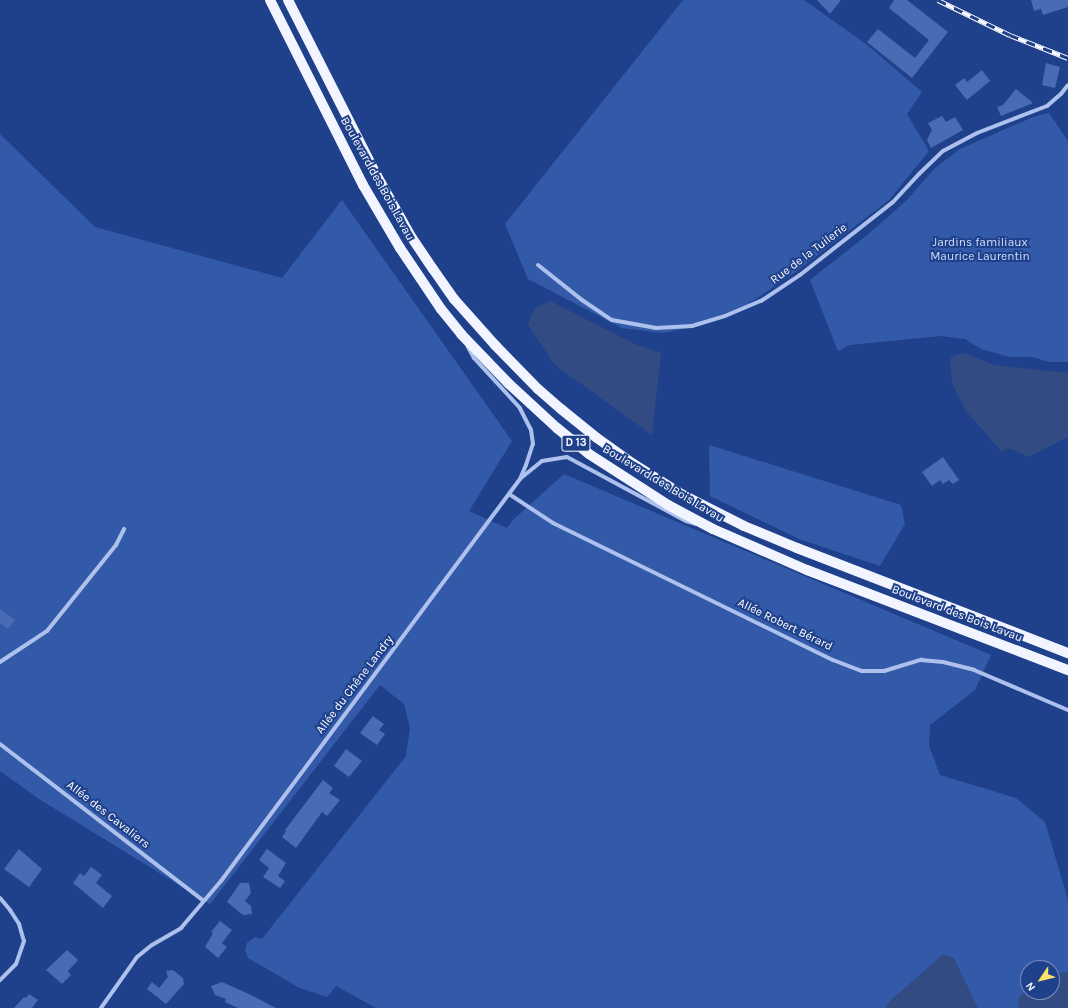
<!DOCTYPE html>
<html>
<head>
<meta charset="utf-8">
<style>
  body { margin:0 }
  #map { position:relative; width:1068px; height:1008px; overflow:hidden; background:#1f418c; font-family:Karla,sans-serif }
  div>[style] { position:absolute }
  .green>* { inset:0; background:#335aa9 }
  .water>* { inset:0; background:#324c83 }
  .building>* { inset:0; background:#486bb3 }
  .minor>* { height:4px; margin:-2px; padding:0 2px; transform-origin:2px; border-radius:2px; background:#adc1ec }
  .primary>* { height:10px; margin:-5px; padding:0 5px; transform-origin:5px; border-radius:5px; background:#f2f5ff }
  .rail>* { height:4.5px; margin-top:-2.25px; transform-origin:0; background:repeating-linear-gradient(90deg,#1f418c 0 9px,#fff 0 18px); box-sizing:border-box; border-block:1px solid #fff }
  span { translate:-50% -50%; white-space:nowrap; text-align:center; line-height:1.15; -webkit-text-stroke:4px #1f418c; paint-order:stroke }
  .shield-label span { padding:1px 3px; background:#1f418c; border:1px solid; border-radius:3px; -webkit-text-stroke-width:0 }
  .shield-label { font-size:11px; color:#fff; font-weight:700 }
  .street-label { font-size:12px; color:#fff }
  .park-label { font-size:12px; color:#d2dff9 }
  .north { position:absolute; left:1020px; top:960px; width:40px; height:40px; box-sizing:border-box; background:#1f418c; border:1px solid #798dba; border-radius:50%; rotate:235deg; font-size:11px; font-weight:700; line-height:16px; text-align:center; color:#fff }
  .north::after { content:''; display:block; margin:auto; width:14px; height:18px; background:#fae26d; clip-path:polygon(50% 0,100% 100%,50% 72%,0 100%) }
</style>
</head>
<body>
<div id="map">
  <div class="green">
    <i style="clip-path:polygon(683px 0,804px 0,866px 44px,922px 92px,907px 114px,929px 151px,889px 200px,797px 271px,732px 315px,694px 327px,662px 333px,622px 328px,528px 279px,505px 224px)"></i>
    <i style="clip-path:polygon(1049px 113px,1068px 141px,1068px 362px,1049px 362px,1032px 357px,1009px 357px,981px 349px,965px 339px,941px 336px,849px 345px,838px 351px,810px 280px,866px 236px,906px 201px,935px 168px,960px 149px,1033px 117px)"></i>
    <i style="clip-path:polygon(evenodd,0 134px,95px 227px,282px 278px,342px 200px,512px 441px,469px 511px,507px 528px,514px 519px,564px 474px,991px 655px,975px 690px,930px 725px,929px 746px,940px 775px,1016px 798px,1045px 822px,1068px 900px,1068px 1008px,376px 1008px,336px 986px,327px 997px,300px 988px,248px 958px,245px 950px,247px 943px,255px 937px,262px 939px,406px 756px,410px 728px,404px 704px,380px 685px,210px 904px,39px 799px,0 771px,0 134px,1028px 968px,1052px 968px,1052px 992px,1028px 992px,1028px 968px)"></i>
    <i style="clip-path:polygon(709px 445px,901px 505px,905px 524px,880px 566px,799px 539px,710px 496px)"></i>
  </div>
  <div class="water">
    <i style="clip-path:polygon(550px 301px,637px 345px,661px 353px,652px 435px,555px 365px,528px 325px,534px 309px)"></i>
    <i style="clip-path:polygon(963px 353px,995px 365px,1068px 373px,1068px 437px,1029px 457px,1012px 449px,1007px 449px,1002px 452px,966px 411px,953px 385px,950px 366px,951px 357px)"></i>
    <i style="clip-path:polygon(943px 954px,954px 958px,978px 1008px,886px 1008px,889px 1002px)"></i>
    <i style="clip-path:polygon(1068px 972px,1068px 1008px,1019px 1008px,1018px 1000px,1028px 986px,1028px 992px,1052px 992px,1052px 973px)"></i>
  </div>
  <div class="building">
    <i style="clip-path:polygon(817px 0,841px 0,830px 14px)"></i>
    <i style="clip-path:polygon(894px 0,907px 0,948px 32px,912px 78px,867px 42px,878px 29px,915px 58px,929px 40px,889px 8px)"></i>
    <i style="clip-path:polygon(1031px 0,1068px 0,1068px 7px,1043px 15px,1041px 9px,1034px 11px)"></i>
    <i style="clip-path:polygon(1046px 63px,1060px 67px,1055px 88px,1042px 85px)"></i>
    <i style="clip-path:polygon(982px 70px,990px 81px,967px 100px,955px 85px,964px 78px,967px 82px)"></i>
    <i style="clip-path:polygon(1016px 89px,1033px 103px,1001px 116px,997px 107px,1003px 105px)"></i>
    <i style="clip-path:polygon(942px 116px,946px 122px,955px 117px,963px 130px,931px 148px,927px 140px,932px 130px,928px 123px)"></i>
    <i style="clip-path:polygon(943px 457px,959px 480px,953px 484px,949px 480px,943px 484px,940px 480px,932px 486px,922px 472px)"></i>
    <i style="clip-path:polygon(0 609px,15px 620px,8px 629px,0 623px)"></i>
    <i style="clip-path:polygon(373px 716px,384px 724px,379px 730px,385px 734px,377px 745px,360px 733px)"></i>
    <i style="clip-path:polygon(346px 749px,362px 761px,349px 777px,334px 766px)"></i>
    <i style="clip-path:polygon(323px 780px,333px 788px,329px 793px,340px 800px,327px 816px,322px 812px,296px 848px,282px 837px,286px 831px,285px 830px)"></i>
    <i style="clip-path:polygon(19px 849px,42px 869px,29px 887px,4px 869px)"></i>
    <i style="clip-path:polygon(267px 849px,286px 863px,278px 876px,285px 881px,280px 888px,263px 877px,269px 868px,259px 860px)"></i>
    <i style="clip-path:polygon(91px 867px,102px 875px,96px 883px,112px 896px,103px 908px,73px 883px,80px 873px,84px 876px)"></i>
    <i style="clip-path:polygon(240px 883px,249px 883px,251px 893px,245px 901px,251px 906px,252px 914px,243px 915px,227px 902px)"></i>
    <i style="clip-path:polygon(220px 921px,232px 930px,222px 943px,227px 947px,218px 958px,205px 947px,213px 933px,211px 932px)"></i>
    <i style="clip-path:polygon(67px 950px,78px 960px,68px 971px,71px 975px,62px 984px,46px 970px)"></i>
    <i style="clip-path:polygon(173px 970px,183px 978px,184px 984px,166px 1004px,147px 989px,152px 982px,159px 988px,168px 977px,166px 971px)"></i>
    <i style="clip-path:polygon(222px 982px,249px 994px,276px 1008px,238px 1008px,225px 1002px,226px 999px,215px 995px,211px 986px)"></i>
    <i style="clip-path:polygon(29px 994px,38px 1000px,32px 1008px,14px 1008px,24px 997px,26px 998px)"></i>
  </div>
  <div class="minor">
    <i style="left:538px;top:265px;width:56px;rotate:38.5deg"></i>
    <i style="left:582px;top:300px;width:36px;rotate:34deg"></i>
    <i style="left:612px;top:320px;width:45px;rotate:10.3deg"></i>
    <i style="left:656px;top:328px;width:36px;rotate:-3deg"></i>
    <i style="left:692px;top:326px;width:34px;rotate:-17deg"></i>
    <i style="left:725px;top:316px;width:39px;rotate:-23deg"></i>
    <i style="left:761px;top:301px;width:47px;rotate:-33.7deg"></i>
    <i style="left:800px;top:275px;width:118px;rotate:-38.1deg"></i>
    <i style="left:893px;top:202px;width:38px;rotate:-47deg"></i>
    <i style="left:919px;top:174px;width:33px;rotate:-44deg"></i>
    <i style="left:943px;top:151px;width:38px;rotate:-28deg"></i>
    <i style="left:977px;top:133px;width:75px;rotate:-21.1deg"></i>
    <i style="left:1047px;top:106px;width:18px;rotate:-41deg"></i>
    <i style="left:1061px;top:94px;width:11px;rotate:-52deg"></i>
    <i style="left:521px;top:478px;width:27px;rotate:-39deg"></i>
    <i style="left:542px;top:461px;width:25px;rotate:-9deg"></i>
    <i style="left:567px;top:457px;width:135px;rotate:28.3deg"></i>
    <i style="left:686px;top:521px;width:10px;rotate:17deg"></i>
    <i style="left:509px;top:494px;width:53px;rotate:33.4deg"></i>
    <i style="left:553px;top:523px;width:312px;rotate:26.1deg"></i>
    <i style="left:833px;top:660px;width:31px;rotate:21deg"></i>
    <i style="left:862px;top:671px;width:22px"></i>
    <i style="left:884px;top:671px;width:39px;rotate:-17deg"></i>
    <i style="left:921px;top:660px;width:22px;rotate:5deg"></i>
    <i style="left:943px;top:662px;width:32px;rotate:14deg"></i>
    <i style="left:974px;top:670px;width:102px;rotate:23.1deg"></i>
    <i style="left:0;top:662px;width:56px;rotate:-33.4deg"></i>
    <i style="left:47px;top:631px;width:110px;rotate:-51.3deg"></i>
    <i style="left:116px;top:545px;width:18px;rotate:-63deg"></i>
    <i style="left:0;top:744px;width:257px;rotate:37.6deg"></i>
    <i style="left:0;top:898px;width:16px;rotate:50deg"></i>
    <i style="left:10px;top:910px;width:17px;rotate:57deg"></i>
    <i style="left:19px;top:924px;width:18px;rotate:74deg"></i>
    <i style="left:24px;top:941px;width:24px;rotate:109deg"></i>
    <i style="left:16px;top:964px;width:23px;rotate:135deg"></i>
    <i style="left:101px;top:1008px;width:62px;rotate:-54.8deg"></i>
    <i style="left:137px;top:957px;width:19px;rotate:-39deg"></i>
    <i style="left:152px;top:945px;width:34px;rotate:-30deg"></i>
    <i style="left:181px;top:928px;width:62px;rotate:-49.6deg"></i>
    <i style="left:221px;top:881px;width:501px;rotate:-53.36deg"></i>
    <i style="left:520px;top:479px;width:15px;rotate:-67deg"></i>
    <i style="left:526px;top:465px;width:22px;rotate:-72deg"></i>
    <i style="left:533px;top:444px;width:14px;rotate:-98deg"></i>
    <i style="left:531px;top:430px;width:25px;rotate:-117deg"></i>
    <i style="left:520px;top:408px;width:68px;rotate:-132.6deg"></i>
    <i style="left:474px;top:358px;width:13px;rotate:-119deg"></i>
  </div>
  <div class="primary">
    <i style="left:270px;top:0;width:207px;rotate:63.3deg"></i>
    <i style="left:363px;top:185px;width:73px;rotate:59.6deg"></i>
    <i style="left:400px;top:248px;width:73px;rotate:56.1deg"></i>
    <i style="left:441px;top:309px;width:32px;rotate:51deg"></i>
    <i style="left:461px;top:334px;width:68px;rotate:46.2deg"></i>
    <i style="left:508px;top:383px;width:67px;rotate:42.6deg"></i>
    <i style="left:557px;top:428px;width:41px;rotate:39.1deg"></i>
    <i style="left:589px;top:454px;width:94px;rotate:32.8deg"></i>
    <i style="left:668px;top:505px;width:51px;rotate:28.1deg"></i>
    <i style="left:713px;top:529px;width:103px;rotate:23.6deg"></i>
    <i style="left:807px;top:570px;width:280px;rotate:21deg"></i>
    <i style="left:288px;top:0;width:197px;rotate:63.2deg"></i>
    <i style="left:377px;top:176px;width:71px;rotate:60.6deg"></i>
    <i style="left:412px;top:238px;width:37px;rotate:56deg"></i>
    <i style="left:433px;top:269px;width:37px;rotate:55deg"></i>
    <i style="left:454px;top:299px;width:62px;rotate:48.3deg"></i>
    <i style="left:495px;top:345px;width:62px;rotate:45.7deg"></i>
    <i style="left:538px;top:389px;width:30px;rotate:41deg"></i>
    <i style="left:561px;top:409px;width:46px;rotate:38.9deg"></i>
    <i style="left:597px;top:438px;width:43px;rotate:35.5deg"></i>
    <i style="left:632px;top:463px;width:60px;rotate:32.1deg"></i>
    <i style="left:683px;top:495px;width:68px;rotate:26.9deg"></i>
    <i style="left:744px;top:526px;width:57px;rotate:22.5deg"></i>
    <i style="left:797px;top:548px;width:291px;rotate:21.2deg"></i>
  </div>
  <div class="rail">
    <i style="left:938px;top:0;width:80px;rotate:25.9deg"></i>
    <i style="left:1010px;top:35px;width:62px;rotate:21.6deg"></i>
  </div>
  <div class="shield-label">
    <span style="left:576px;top:443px">D 13</span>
  </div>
  <div class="street-label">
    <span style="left:377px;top:179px;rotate:61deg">Boulevard des Bois Lavau</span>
    <span style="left:809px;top:254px;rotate:-37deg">Rue de la Tuilerie</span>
    <span style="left:663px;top:484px;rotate:31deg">Boulevard des Bois Lavau</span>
    <span style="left:957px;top:614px;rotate:21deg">Boulevard des Bois Lavau</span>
    <span style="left:785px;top:625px;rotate:26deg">Allée Robert Bérard</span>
    <span style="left:355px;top:685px;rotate:-53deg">Allée du Chêne Landry</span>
    <span style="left:108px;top:815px;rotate:38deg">Allée des Cavaliers</span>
  </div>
  <div class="park-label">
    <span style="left:980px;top:250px">Jardins familiaux<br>Maurice Laurentin</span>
  </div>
  <div class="north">N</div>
</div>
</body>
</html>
